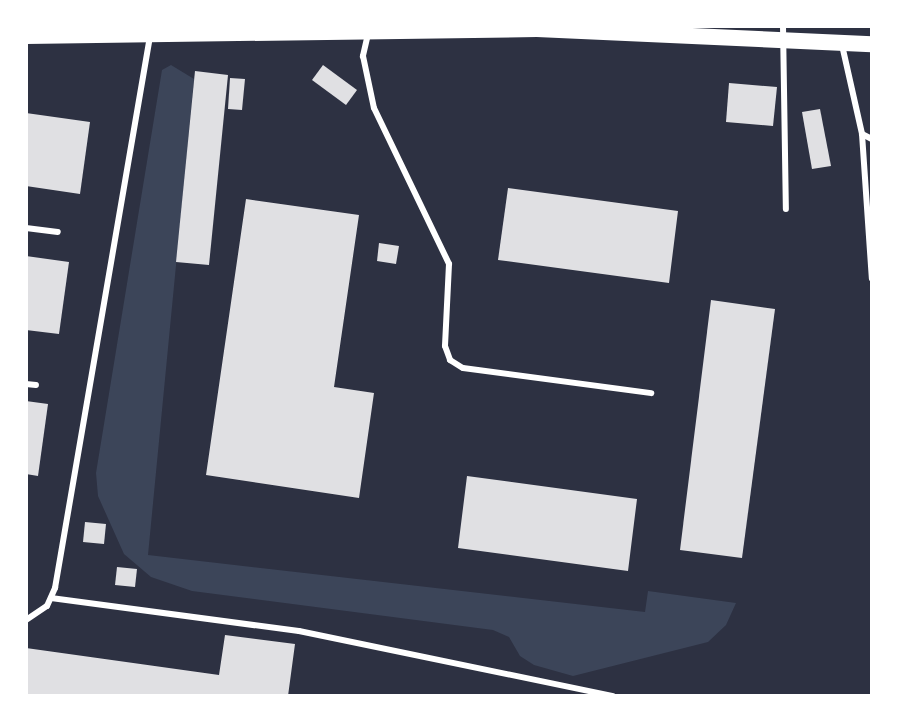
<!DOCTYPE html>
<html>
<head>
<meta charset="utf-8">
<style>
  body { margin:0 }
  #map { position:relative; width:898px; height:722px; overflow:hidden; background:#2d3142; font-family:"IBM Plex Sans",sans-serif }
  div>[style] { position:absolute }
  .green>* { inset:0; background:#3c4559 }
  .building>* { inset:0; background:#e0e0e3 }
  .service>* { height:6px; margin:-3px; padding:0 3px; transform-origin:3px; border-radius:3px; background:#fff }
  .secondary>* { height:16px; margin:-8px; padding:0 8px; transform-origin:8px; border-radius:8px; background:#fff }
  span { translate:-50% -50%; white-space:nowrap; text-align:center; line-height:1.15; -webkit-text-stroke:8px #fff; paint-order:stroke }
  .frame { position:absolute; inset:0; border:28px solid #fff; pointer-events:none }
</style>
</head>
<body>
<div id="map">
  <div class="green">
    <i style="clip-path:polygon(171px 65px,194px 79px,148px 555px,645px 612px,648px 591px,736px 603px,726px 625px,708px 642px,573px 676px,534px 665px,520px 656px,509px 637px,493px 630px,192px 591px,151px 577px,124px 554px,98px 496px,96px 473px,162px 70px)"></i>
  </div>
  <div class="building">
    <i style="clip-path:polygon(323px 65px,357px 90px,346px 105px,312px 80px)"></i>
    <i style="clip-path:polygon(195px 71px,228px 75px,209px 265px,176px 262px)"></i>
    <i style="clip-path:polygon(230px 78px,245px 79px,242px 110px,228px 109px)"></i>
    <i style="clip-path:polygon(729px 83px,777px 87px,773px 126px,726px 122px)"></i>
    <i style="clip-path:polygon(820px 109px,831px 166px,812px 169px,802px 112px)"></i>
    <i style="clip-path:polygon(26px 113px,90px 122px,80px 194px,26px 186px)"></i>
    <i style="clip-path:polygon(508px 188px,678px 211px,669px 283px,498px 260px)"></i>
    <i style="clip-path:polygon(246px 199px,359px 215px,334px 387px,374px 393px,359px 498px,206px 475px)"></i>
    <i style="clip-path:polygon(379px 243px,399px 246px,396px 264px,377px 261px)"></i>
    <i style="clip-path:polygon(26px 256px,69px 262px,59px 334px,26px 330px)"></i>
    <i style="clip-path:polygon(711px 300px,775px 309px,742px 558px,680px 550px)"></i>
    <i style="clip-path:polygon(26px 401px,48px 404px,38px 476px,26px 474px)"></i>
    <i style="clip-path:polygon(467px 476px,637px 499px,628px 571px,458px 548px)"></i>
    <i style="clip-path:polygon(85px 522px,106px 524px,104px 544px,83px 542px)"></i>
    <i style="clip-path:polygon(117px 567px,137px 569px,135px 587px,115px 585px)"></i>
    <i style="clip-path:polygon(225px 635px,295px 644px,288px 696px,26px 696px,26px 648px,219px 675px)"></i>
  </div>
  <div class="service">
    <i style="left:783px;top:26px;width:183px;rotate:89.1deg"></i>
    <i style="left:368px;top:34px;width:23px;rotate:103deg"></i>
    <i style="left:363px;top:56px;width:53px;rotate:78.1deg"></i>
    <i style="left:374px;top:108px;width:173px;rotate:64.3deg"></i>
    <i style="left:449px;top:264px;width:82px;rotate:92.8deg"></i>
    <i style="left:445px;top:346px;width:15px;rotate:70deg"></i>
    <i style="left:450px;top:360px;width:15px;rotate:32deg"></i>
    <i style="left:463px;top:368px;width:190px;rotate:7.6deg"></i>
    <i style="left:842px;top:45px;width:91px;rotate:77.3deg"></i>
    <i style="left:862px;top:134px;width:11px;rotate:27deg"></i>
    <i style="left:862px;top:134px;width:145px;rotate:86.1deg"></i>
    <i style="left:26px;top:228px;width:32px;rotate:7deg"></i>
    <i style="left:26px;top:384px;width:10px;rotate:6deg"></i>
    <i style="left:51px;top:598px;width:250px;rotate:7.6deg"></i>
    <i style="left:299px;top:631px;width:321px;rotate:11.7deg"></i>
    <i style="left:26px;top:620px;width:25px;rotate:-34deg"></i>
    <i style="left:47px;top:606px;width:20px;rotate:-66deg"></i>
    <i style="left:55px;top:588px;width:560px;rotate:-80.23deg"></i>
  </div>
  <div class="secondary">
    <i style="left:26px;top:36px;width:511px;rotate:-0.78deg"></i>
    <i style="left:537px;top:29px;width:335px;rotate:2.6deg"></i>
  </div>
  <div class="frame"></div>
</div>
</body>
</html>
